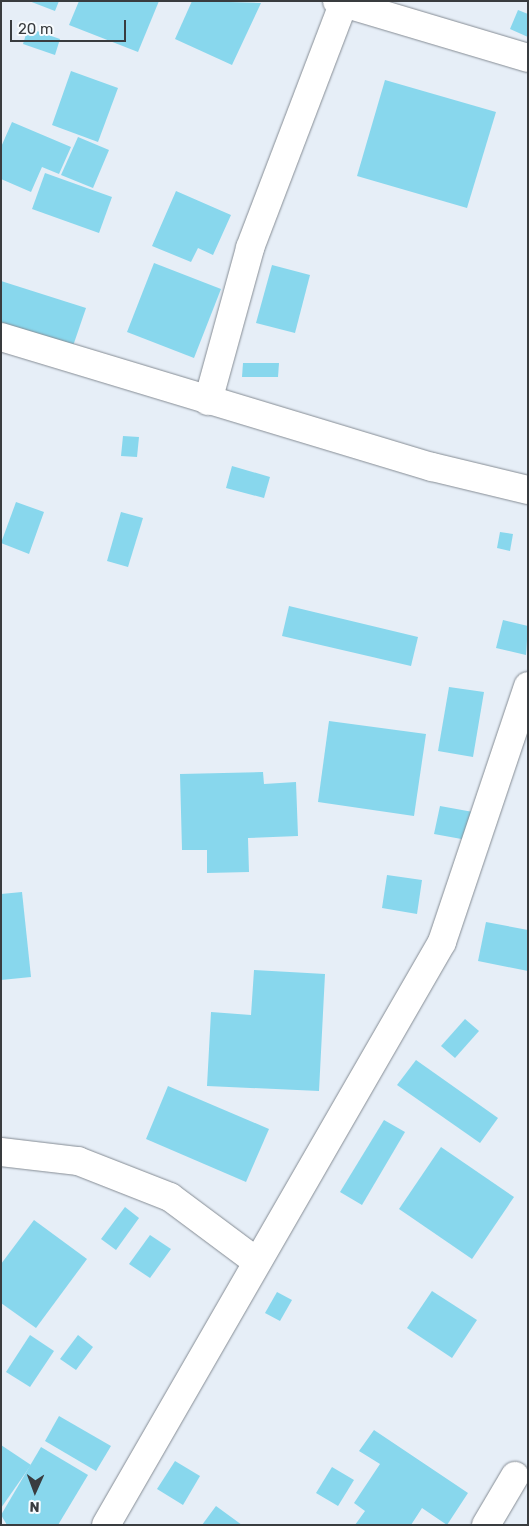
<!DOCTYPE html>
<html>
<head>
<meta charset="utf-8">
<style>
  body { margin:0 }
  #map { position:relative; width:529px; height:1526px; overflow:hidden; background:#e6eef7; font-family:Rubik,sans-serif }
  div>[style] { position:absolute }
  .building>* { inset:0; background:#88d7ed }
  .roads { filter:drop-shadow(0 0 1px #858c94) drop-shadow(0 0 1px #858c94) }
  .minor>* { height:28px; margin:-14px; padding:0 14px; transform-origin:14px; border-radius:14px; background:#fff }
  span { translate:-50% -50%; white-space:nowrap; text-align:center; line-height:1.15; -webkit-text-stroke:5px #f7fbfe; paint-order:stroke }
  .frame { position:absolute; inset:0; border:2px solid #393c3f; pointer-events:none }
  .north { position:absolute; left:10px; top:1466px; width:50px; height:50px; -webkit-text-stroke:4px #f7fbfe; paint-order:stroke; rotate:182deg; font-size:14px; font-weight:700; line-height:20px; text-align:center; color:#393c3f }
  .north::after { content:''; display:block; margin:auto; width:18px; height:22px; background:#393c3f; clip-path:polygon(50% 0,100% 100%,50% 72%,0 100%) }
  .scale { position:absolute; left:10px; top:20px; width:116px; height:22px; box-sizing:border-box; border:2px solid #393c3f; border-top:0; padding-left:6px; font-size:15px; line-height:18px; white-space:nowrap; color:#393c3f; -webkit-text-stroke:4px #f7fbfe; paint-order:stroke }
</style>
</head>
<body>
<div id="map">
  <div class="building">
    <i style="clip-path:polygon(29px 1px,59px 1px,55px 11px)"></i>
    <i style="clip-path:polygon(79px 1px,159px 1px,138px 52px,69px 25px)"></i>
    <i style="clip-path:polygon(192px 1px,261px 3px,232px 65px,175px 39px)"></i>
    <i style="clip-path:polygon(518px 10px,528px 14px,528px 37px,510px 29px)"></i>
    <i style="clip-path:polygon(28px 28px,60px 39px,55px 55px,23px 44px)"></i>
    <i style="clip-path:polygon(71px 71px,118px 88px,98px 142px,52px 125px)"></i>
    <i style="clip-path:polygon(385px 80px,496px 112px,467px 208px,357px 176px)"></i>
    <i style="clip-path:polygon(12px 122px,71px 147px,59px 174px,42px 167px,31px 192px,1px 179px,1px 147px)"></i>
    <i style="clip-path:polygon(78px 137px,109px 150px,93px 188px,61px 175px)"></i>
    <i style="clip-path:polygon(45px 173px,112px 197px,99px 233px,32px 209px)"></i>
    <i style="clip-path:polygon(176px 191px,231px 215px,213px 255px,198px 248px,191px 262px,152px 246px)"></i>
    <i style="clip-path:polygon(154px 263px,221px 289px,194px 358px,127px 332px)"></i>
    <i style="clip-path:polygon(272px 265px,310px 275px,295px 333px,256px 323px)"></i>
    <i style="clip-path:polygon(1px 281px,86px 308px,73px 346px,1px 324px)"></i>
    <i style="clip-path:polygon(243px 363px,279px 363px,278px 377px,242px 377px)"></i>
    <i style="clip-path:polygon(123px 436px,139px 437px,137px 457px,121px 456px)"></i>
    <i style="clip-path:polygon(232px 466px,270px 477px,264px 498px,226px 488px)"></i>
    <i style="clip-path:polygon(16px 502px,44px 512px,29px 554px,1px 543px)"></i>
    <i style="clip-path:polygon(121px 512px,143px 518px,128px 567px,107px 561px)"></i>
    <i style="clip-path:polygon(500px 532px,513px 534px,510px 551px,497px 548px)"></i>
    <i style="clip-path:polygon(289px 606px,418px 637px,411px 666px,282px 636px)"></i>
    <i style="clip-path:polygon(503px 620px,528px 626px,526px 655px,496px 648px)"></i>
    <i style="clip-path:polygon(449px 687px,484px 692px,473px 757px,438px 751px)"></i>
    <i style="clip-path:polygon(329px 721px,426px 734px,414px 816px,318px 802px)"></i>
    <i style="clip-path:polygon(263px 772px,264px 784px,296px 782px,298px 836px,248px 838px,249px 872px,207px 873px,207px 850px,182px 850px,180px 774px)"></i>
    <i style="clip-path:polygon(440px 806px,473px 812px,467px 840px,434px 834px)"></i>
    <i style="clip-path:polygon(387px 875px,422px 880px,417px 914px,382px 908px)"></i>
    <i style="clip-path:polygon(22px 892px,31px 977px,1px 980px,1px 894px)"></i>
    <i style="clip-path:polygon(486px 922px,528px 930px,528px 971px,478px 961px)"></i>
    <i style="clip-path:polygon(254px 970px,325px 974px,319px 1091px,207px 1086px,211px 1012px,251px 1015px)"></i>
    <i style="clip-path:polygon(465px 1019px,479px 1031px,455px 1058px,441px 1046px)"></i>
    <i style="clip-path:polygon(416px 1060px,498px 1118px,480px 1143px,397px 1085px)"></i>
    <i style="clip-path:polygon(168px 1086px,269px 1129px,246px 1182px,146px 1139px)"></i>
    <i style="clip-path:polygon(384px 1120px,405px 1132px,362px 1205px,340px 1192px)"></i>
    <i style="clip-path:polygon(441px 1147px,514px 1197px,472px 1259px,399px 1209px)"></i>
    <i style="clip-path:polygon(125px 1207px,139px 1218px,116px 1250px,101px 1239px)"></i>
    <i style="clip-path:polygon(34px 1220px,87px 1259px,36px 1328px,1px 1303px,1px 1264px)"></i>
    <i style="clip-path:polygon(150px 1235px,171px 1249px,150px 1278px,129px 1264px)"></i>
    <i style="clip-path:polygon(432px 1291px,477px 1320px,452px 1358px,407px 1328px)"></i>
    <i style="clip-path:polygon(277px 1292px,292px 1300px,280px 1321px,265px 1313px)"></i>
    <i style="clip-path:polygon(30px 1335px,54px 1351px,30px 1387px,6px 1372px)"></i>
    <i style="clip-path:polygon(78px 1335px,93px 1347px,76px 1370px,60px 1359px)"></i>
    <i style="clip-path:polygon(59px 1416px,111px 1446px,96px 1471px,45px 1441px)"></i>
    <i style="clip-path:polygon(374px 1430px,468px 1493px,447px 1525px,422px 1508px,411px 1525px,355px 1525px,365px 1511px,354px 1503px,380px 1464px,359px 1451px)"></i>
    <i style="clip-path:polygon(1px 1445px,31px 1465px,1px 1508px)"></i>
    <i style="clip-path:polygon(41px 1447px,88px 1475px,58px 1525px,7px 1525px,1px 1515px)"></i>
    <i style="clip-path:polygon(175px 1461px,200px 1476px,183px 1505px,157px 1489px)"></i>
    <i style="clip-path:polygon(332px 1467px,354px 1480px,338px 1506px,316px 1493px)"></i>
    <i style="clip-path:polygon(216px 1506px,242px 1525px,202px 1525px)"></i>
  </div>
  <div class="roads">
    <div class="minor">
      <i style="left:337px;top:1px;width:199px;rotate:16.6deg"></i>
      <i style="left:1px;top:337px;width:450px;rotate:16.8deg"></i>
      <i style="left:432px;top:467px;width:99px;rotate:13.5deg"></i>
      <i style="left:208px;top:401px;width:159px;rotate:-74.6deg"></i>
      <i style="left:250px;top:248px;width:261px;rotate:-69.1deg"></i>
      <i style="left:1px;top:1152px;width:78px;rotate:6.7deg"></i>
      <i style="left:78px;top:1161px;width:99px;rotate:21.4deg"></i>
      <i style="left:170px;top:1197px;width:107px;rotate:36.7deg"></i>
      <i style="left:106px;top:1525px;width:673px;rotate:-60.04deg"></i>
      <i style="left:442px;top:942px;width:270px;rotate:-71.4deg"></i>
      <i style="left:486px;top:1525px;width:57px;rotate:-59.4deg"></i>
    </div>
  </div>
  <div class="frame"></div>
  <div class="north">N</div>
  <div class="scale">20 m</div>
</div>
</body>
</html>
